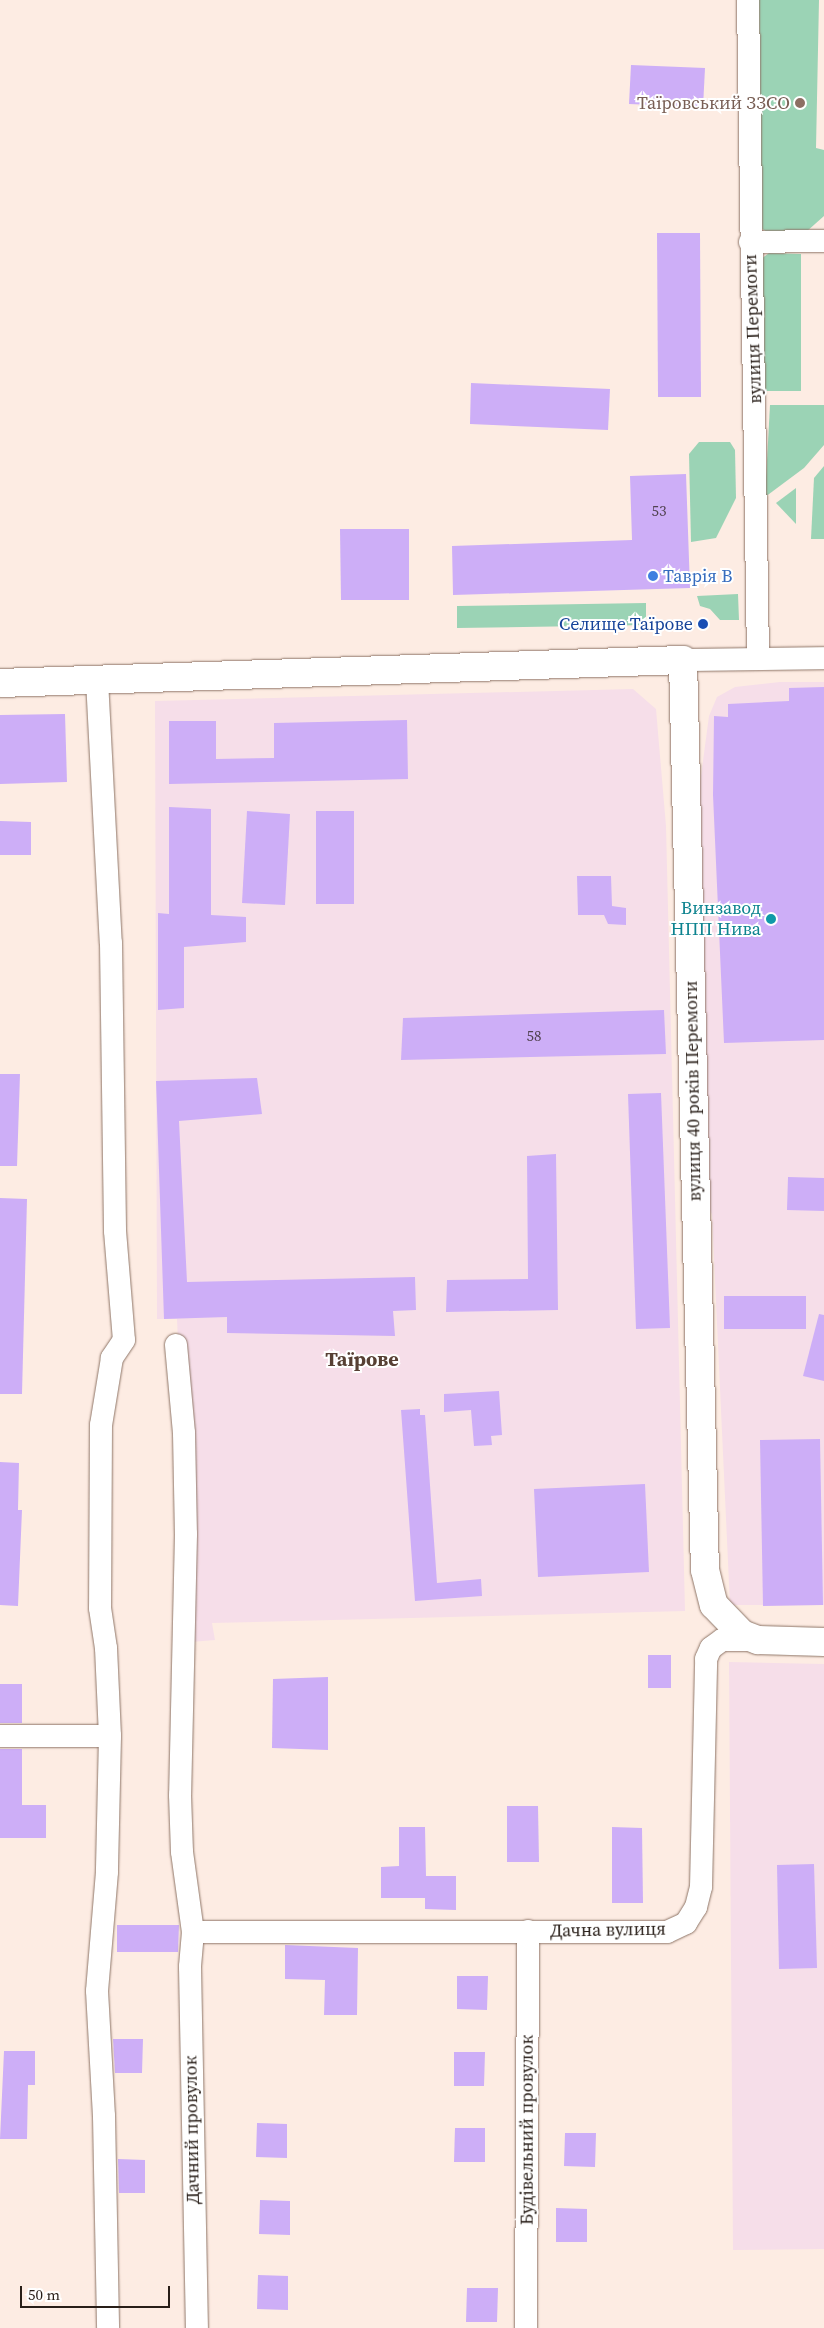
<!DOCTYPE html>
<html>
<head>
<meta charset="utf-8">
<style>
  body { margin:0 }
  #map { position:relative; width:824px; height:2328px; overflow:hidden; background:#fdece3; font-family:"Source Serif 4",serif }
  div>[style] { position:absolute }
  .industrial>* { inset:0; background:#f6dee9 }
  .green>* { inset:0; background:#9bd3b5 }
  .building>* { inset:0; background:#cdaef7 }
  .roads { filter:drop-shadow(0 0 1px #8f7668) drop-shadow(0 0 1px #8f7668) }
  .minor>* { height:22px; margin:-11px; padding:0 11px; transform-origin:11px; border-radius:11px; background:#fff }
  .tertiary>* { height:28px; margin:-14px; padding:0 14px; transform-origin:14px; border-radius:14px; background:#fff }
  .dots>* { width:14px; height:14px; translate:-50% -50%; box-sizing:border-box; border:2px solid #fff; border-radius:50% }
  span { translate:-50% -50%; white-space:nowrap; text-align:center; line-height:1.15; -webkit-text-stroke:4px #fff; paint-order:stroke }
  .number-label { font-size:15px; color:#514250 }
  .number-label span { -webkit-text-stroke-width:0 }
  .education-label { font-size:18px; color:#785e54 }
  .right { translate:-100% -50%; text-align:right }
  .street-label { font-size:18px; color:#281e18 }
  .shop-label { font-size:18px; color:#366cbe }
  .left { translate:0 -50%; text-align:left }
  .transit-label { font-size:18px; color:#164399 }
  .culture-label { font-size:18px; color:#0d838f }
  .quarter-label { font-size:20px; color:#574034; font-weight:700 }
  .scale { position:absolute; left:20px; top:2286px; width:150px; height:22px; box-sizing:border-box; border:2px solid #281e18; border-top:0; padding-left:6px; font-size:15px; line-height:18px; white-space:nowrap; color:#281e18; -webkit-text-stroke:4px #fff; paint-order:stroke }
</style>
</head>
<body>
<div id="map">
  <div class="industrial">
    <i style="clip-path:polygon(780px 682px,824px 682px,824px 1605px,730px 1605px,712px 1215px,705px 1197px,697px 806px,709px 716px,717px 697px,735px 687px)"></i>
    <i style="clip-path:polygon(633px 689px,656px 709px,666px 826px,685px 1611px,212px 1623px,215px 1640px,191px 1642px,177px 1319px,157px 1319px,155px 701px)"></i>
    <i style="clip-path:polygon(729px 1662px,824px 1664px,824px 2249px,733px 2250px)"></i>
  </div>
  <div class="green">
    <i style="clip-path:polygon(759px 0,819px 0,816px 148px,824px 150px,824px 216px,806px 232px,769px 233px,761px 228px)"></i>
    <i style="clip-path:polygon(769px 253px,801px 254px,801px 391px,764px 391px,761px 259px)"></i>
    <i style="clip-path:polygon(770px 405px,824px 405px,824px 445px,804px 468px,765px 497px)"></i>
    <i style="clip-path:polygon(699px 442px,730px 442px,735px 450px,736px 498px,716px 538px,691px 542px,689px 454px)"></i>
    <i style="clip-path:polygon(824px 466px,824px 539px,811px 539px,814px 478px)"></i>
    <i style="clip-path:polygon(796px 488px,796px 524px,776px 503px)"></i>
    <i style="clip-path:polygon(738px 594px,739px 620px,720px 620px,710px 609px,700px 606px,697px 596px)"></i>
    <i style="clip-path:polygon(646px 603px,646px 625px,457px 628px,457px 606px)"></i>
  </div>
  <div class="building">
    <i style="clip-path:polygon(631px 65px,705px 68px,703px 107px,629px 104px)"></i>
    <i style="clip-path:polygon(657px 233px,700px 233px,701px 397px,658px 397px)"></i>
    <i style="clip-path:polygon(471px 383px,610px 389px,608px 430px,470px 424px)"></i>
    <i style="clip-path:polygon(686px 474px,690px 588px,453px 595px,452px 546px,632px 540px,630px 476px)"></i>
    <i style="clip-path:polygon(340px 529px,409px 529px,409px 600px,341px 600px)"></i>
    <i style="clip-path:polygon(824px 687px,824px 1040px,724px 1043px,713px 795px,714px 716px,728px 717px,728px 704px,789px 701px,789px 688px)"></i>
    <i style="clip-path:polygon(65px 714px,67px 782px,0 784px,0 715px)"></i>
    <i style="clip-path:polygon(407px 720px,408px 779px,169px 784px,169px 721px,216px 721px,216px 759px,274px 758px,274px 723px)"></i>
    <i style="clip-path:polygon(169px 807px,211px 809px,211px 915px,246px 917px,246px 942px,184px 947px,184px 1008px,158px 1010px,158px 913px,169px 914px)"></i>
    <i style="clip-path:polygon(247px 811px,290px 814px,285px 905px,242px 903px)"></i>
    <i style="clip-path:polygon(316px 811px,354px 811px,354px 904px,316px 904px)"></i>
    <i style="clip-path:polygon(0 821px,31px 822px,31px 855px,0 855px)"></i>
    <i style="clip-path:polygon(577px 876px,611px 876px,612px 906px,626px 908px,626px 925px,608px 924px,604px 915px,578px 915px)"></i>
    <i style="clip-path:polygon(664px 1010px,666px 1054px,401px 1060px,403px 1018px)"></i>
    <i style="clip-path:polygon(0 1074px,20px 1074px,17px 1166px,0 1166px)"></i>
    <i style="clip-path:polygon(257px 1078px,262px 1114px,179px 1121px,187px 1282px,415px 1277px,416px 1310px,393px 1311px,395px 1336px,227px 1333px,227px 1317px,164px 1319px,156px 1081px)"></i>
    <i style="clip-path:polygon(661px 1093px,670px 1328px,636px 1329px,628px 1094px)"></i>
    <i style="clip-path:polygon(556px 1154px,558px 1310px,446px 1312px,447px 1280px,528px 1279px,527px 1156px)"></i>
    <i style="clip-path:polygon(788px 1177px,824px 1178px,824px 1211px,787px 1210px)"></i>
    <i style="clip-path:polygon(0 1198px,27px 1199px,22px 1394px,0 1394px)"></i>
    <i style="clip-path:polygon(724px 1296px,806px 1296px,806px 1329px,724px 1329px)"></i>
    <i style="clip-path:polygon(819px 1314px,824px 1315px,824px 1381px,803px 1376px)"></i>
    <i style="clip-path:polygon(499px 1391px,502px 1435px,491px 1436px,492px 1445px,474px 1446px,471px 1410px,444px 1412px,444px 1394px)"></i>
    <i style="clip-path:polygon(420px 1409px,420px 1415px,425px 1415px,437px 1583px,481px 1579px,482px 1596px,415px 1601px,401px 1410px)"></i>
    <i style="clip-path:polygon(820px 1439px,823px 1605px,763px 1606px,760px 1440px)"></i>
    <i style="clip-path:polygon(0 1462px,19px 1463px,18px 1510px,22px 1510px,18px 1606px,0 1605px)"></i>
    <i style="clip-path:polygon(645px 1484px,649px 1572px,538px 1577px,534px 1489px)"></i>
    <i style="clip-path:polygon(648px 1655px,671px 1655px,671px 1688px,648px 1688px)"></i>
    <i style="clip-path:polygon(328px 1677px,328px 1750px,272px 1748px,273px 1679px)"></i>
    <i style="clip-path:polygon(0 1684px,22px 1684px,22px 1723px,0 1723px)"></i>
    <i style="clip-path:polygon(0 1749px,22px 1749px,22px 1805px,46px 1805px,46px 1838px,0 1838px)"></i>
    <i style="clip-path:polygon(507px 1806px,538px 1806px,539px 1862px,507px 1862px)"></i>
    <i style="clip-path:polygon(399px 1827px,425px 1827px,426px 1876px,456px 1876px,456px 1910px,425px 1909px,425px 1898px,381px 1898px,381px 1867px,399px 1866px)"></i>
    <i style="clip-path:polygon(612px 1827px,642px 1828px,643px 1903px,612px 1903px)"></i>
    <i style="clip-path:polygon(814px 1864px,817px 1968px,779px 1969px,777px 1865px)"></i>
    <i style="clip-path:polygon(117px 1925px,179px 1925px,178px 1952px,117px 1952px)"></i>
    <i style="clip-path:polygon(285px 1945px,358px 1948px,357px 2015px,324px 2015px,325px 1980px,285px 1979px)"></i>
    <i style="clip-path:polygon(457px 1976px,488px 1976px,487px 2010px,457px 2009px)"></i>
    <i style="clip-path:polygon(113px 2039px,143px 2039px,142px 2073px,115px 2073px)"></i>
    <i style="clip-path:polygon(4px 2051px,35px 2051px,35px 2085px,28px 2085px,27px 2139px,0 2139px)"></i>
    <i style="clip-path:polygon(454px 2052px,485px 2052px,484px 2086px,454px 2086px)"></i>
    <i style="clip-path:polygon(257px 2123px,287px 2124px,287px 2158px,256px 2157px)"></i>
    <i style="clip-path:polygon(455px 2128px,485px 2128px,485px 2162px,454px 2162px)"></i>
    <i style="clip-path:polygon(565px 2133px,596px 2133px,595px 2167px,564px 2166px)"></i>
    <i style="clip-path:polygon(118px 2159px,145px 2160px,145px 2193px,119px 2193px)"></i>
    <i style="clip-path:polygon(260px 2200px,290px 2201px,290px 2235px,259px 2234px)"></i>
    <i style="clip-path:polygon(556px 2208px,587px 2209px,587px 2242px,556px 2242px)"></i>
    <i style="clip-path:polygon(258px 2275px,288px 2276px,288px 2310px,257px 2309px)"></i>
    <i style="clip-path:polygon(467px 2288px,498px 2288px,497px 2322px,466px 2322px)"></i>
  </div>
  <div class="roads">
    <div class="minor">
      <i style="left:748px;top:0;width:658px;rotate:89.13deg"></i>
      <i style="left:750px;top:242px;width:74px;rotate:-0.8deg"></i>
      <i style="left:683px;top:660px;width:141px;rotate:-0.8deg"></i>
      <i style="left:97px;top:680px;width:263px;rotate:87deg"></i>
      <i style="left:111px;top:943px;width:288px;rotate:89.2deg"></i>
      <i style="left:115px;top:1231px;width:109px;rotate:85.3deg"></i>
      <i style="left:124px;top:1340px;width:22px;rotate:124deg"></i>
      <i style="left:112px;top:1358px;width:68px;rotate:99.3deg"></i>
      <i style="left:101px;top:1425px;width:183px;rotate:90.3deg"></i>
      <i style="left:100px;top:1608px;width:40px;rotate:81.5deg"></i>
      <i style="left:106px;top:1648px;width:88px;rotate:87.4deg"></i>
      <i style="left:110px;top:1736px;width:136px;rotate:91.3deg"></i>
      <i style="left:107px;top:1872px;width:119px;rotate:94.8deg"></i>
      <i style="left:97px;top:1991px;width:125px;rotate:86.8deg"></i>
      <i style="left:104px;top:2116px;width:212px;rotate:88.9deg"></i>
      <i style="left:176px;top:1345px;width:88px;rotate:84.8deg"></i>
      <i style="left:184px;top:1433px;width:101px;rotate:88.9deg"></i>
      <i style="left:186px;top:1534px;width:261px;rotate:91.3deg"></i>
      <i style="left:180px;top:1795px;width:57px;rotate:88deg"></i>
      <i style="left:182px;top:1852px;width:81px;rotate:82.2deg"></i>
      <i style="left:193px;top:1932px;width:35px;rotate:95deg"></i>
      <i style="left:190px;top:1967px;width:361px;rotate:88.9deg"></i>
      <i style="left:0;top:1736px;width:110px"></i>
      <i style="left:193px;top:1932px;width:474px"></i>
      <i style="left:667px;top:1932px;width:21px;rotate:-25deg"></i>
      <i style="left:686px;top:1923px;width:19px;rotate:-58deg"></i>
      <i style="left:696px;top:1907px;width:21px;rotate:-76deg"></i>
      <i style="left:701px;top:1887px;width:228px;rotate:-88.7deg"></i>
      <i style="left:706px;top:1659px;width:12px;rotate:-66deg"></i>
      <i style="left:711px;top:1648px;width:14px;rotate:-36deg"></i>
      <i style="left:722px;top:1640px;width:36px"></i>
      <i style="left:526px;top:2328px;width:397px;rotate:-89.7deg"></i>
    </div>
    <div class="tertiary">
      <i style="left:0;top:683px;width:683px;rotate:-1.93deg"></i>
      <i style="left:683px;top:660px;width:910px;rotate:88.62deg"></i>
      <i style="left:705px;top:1570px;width:36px;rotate:76deg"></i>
      <i style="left:714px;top:1605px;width:40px;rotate:46deg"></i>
      <i style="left:742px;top:1634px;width:17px;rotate:21deg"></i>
      <i style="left:758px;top:1640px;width:66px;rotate:1.7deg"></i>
    </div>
  </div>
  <div class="dots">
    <i style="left:800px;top:103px;background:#8d6e63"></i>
    <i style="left:653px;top:576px;background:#3f7fe0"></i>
    <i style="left:703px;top:624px;background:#1a4fb4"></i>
    <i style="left:771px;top:919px;background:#0f9aa8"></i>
  </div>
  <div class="number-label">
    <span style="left:659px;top:511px">53</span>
    <span style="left:534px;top:1036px">58</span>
  </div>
  <div class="education-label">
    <span class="right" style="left:790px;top:103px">Таїровський ЗЗСО</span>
  </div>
  <div class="street-label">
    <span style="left:753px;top:329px;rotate:-92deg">вулиця Перемоги</span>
    <span style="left:693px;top:1091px;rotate:-91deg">вулиця 40 років Перемоги</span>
    <span style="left:608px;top:1930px;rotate:-1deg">Дачна вулиця</span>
    <span style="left:192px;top:2130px;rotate:-91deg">Дачний провулок</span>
    <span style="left:527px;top:2130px;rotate:-90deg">Будівельний провулок</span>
  </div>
  <div class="shop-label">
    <span class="left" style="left:663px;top:576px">Таврія В</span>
  </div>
  <div class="transit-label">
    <span class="right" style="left:693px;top:624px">Селище Таїрове</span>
  </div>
  <div class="culture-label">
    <span class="right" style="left:761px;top:919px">Винзавод<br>НПП Нива</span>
  </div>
  <div class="quarter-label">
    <span style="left:362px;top:1359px">Таїрове</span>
  </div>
  <div class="scale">50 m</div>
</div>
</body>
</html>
